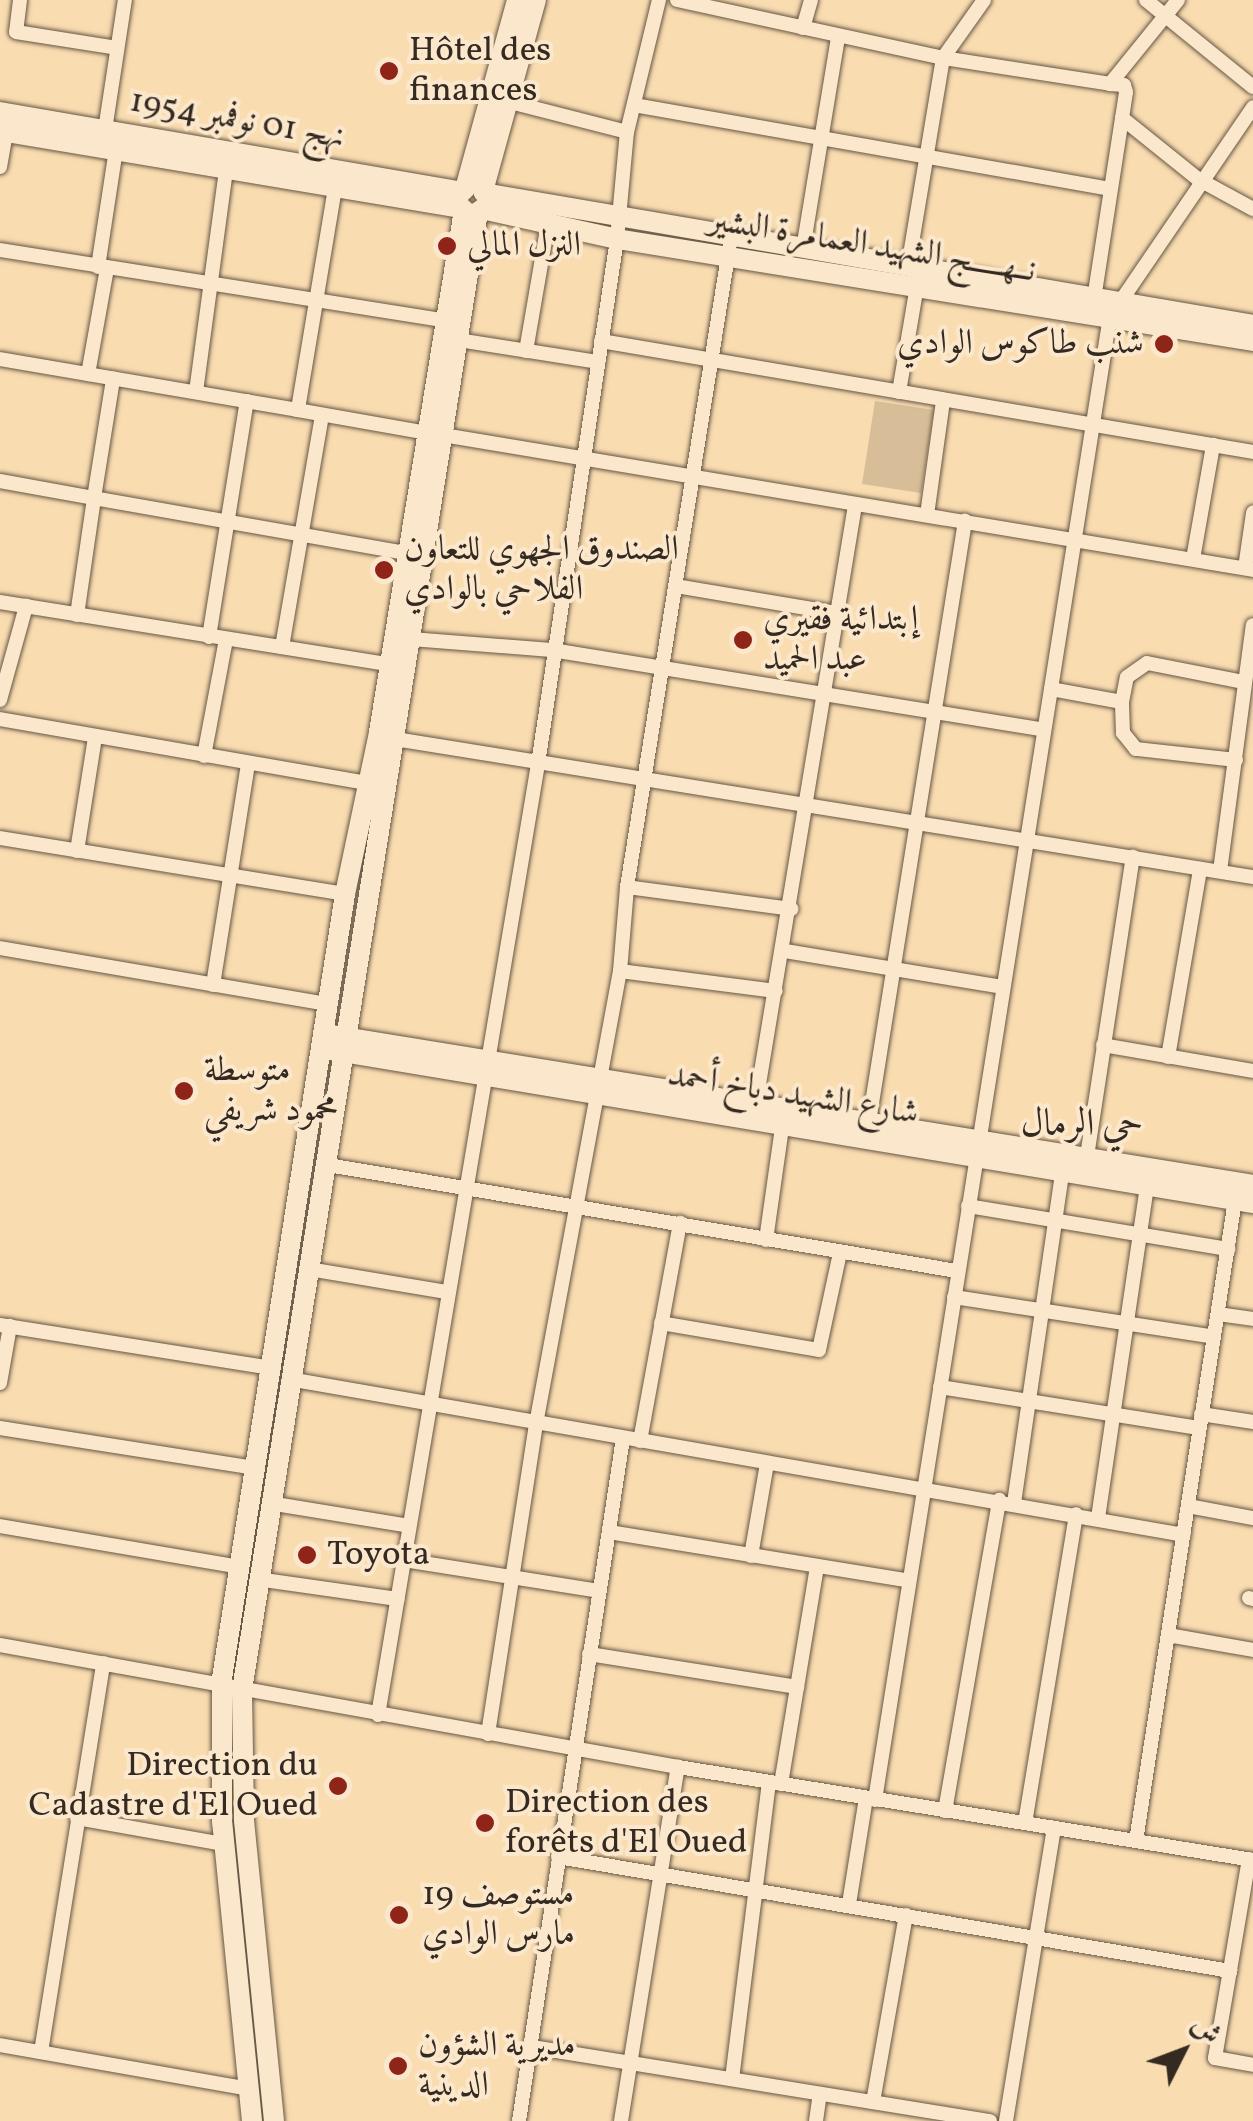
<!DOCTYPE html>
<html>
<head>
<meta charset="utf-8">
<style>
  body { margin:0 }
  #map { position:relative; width:1253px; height:2121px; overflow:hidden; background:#f9dcb0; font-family:Vollkorn,Amiri,serif }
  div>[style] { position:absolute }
  .green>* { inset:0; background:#d8be98 }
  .roads { filter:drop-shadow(0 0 2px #665645) drop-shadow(0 0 2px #665645) }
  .street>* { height:14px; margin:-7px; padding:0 7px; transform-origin:7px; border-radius:7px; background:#fbe8cc }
  .secondary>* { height:20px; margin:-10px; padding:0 10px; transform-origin:10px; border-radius:10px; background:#fbe8cc }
  .dots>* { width:28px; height:28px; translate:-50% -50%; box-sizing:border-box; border:5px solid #fbe8cc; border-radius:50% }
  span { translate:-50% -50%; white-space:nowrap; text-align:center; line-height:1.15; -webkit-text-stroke:8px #fbe8cc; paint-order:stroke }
  .poi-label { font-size:35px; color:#352a21 }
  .left { translate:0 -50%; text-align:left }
  .right { translate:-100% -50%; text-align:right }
  .street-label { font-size:35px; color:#352a21 }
  .neighbourhood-label { font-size:38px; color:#352a21 }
  .north { position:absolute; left:1133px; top:2001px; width:100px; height:100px; -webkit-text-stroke:8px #fbe8cc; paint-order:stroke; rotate:48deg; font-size:28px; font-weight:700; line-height:40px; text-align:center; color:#352a21 }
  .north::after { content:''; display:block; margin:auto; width:35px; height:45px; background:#352a21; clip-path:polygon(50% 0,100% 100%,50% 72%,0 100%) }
</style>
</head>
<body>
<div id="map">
  <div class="green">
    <i style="clip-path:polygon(875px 401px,934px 410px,921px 493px,862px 484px)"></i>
  </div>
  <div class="roads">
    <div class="street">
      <i style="left:20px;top:0;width:32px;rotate:97deg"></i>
      <i style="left:16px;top:32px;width:102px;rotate:9deg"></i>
      <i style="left:677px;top:0;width:272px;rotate:12.3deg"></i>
      <i style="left:943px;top:58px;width:169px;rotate:8.8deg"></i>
      <i style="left:1146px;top:0;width:138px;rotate:39.1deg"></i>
      <i style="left:803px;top:28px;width:29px;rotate:-74deg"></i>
      <i style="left:510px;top:102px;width:121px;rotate:14.4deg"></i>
      <i style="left:634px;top:105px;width:483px;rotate:10deg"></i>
      <i style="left:1122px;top:118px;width:97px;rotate:38.8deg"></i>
      <i style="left:1198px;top:179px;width:63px;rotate:28.6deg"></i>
      <i style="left:105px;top:130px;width:132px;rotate:-81.3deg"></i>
      <i style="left:0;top:167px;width:36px;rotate:-80deg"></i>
      <i style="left:335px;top:188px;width:225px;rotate:99.5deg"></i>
      <i style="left:298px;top:410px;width:131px;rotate:10.1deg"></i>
      <i style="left:803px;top:249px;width:215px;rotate:-80.6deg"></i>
      <i style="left:0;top:250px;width:449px;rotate:9deg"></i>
      <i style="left:98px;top:267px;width:118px;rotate:-81.3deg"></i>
      <i style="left:908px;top:267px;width:212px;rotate:-80.5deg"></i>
      <i style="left:943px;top:58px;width:71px;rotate:-54.7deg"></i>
      <i style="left:1094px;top:299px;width:209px;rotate:-81.2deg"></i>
      <i style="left:1126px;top:92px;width:7px;rotate:-106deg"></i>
      <i style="left:1124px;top:85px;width:14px;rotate:-176deg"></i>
      <i style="left:1110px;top:84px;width:108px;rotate:-51deg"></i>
      <i style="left:458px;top:340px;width:142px;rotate:8.9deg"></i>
      <i style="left:601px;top:341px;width:661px;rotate:9.66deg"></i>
      <i style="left:526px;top:351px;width:129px;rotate:-80.2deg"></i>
      <i style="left:0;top:359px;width:302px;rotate:9.7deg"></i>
      <i style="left:88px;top:374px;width:108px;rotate:-79.8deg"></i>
      <i style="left:196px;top:392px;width:223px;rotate:-82.3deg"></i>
      <i style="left:899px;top:392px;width:114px;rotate:-80.4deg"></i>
      <i style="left:443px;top:435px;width:821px;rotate:9.46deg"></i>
      <i style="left:0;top:481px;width:96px;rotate:10.3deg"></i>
      <i style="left:94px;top:498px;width:121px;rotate:-80.9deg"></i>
      <i style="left:927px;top:515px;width:115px;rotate:-82deg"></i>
      <i style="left:1193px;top:559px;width:116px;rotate:-80deg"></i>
      <i style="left:1245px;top:568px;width:56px;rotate:-81.7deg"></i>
      <i style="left:676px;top:586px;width:161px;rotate:9.6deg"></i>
      <i style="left:0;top:602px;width:394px;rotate:9.1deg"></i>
      <i style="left:77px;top:615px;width:118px;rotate:-81.7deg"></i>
      <i style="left:94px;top:498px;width:316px;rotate:10deg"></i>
      <i style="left:209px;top:637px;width:239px;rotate:-80.9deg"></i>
      <i style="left:411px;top:639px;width:141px;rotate:4.5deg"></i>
      <i style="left:552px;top:650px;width:498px;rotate:9.2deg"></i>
      <i style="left:282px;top:647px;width:235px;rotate:-80.2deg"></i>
      <i style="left:1051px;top:689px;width:72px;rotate:10.4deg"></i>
      <i style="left:0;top:700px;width:98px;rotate:-74.5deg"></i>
      <i style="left:0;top:719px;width:374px;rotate:9.9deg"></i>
      <i style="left:395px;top:739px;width:869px;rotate:9.14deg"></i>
      <i style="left:204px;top:756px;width:118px;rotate:-79.3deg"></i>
      <i style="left:1236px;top:760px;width:101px;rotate:-173.7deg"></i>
      <i style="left:1136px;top:749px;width:21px;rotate:-129deg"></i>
      <i style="left:1123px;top:733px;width:31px;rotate:-92deg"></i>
      <i style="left:1122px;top:702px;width:25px;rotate:-79deg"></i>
      <i style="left:1127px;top:677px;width:24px;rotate:-35deg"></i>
      <i style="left:1147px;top:663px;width:99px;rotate:11.1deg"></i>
      <i style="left:0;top:838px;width:350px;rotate:9.2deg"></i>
      <i style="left:77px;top:851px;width:115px;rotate:-81deg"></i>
      <i style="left:1220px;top:871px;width:248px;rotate:-82.4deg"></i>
      <i style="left:627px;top:887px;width:166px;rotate:7.6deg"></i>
      <i style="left:0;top:948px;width:333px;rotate:9.7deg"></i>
      <i style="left:785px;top:951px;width:220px;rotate:9.4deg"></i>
      <i style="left:620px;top:971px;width:157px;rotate:7.3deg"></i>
      <i style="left:213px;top:985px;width:223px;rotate:-81deg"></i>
      <i style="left:1103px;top:1045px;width:152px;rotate:9.8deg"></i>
      <i style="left:1168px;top:1057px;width:191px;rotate:-80.3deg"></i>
      <i style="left:756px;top:1102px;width:605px;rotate:-80.58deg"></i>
      <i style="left:869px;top:1122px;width:609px;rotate:-80.92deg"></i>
      <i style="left:1086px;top:1163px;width:310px;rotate:-81.3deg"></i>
      <i style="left:328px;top:1165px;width:638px;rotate:9.57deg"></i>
      <i style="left:968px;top:1206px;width:264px;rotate:9.4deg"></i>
      <i style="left:766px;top:1240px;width:114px;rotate:-81.9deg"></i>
      <i style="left:309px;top:1269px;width:140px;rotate:9.5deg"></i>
      <i style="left:954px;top:1297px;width:263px;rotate:8.7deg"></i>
      <i style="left:1218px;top:1314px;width:35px;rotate:8deg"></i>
      <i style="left:661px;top:1323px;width:160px;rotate:9.7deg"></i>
      <i style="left:819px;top:1350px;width:99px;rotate:-77.8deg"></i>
      <i style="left:0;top:1325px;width:275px;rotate:9deg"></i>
      <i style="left:289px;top:1379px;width:908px;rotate:9.89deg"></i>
      <i style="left:0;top:1383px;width:58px;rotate:-80deg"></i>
      <i style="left:940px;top:1387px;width:262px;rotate:9deg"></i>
      <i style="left:1201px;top:1414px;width:53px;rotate:8.7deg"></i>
      <i style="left:0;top:1428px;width:259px;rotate:8.9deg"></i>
      <i style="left:640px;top:1441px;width:222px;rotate:-79.6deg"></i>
      <i style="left:269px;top:1503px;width:142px;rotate:9.3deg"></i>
      <i style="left:1014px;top:1503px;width:333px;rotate:-81.7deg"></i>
      <i style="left:1188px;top:1506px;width:66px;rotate:10.5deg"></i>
      <i style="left:1098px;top:1518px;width:336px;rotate:-81.6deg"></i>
      <i style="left:0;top:1526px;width:242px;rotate:9.7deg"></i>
      <i style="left:609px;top:1532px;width:302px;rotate:9.2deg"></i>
      <i style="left:751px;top:1556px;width:94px;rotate:-80.2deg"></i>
      <i style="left:404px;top:1560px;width:197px;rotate:9deg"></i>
      <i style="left:257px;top:1579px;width:142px;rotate:8.1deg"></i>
      <i style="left:1249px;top:1598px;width:4px;rotate:14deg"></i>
      <i style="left:1168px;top:1635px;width:86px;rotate:10deg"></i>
      <i style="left:0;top:1645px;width:689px;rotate:10.2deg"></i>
      <i style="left:678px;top:1767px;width:582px;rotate:9.19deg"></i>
      <i style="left:589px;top:1654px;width:211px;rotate:9deg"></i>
      <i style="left:378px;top:1715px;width:964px;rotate:-80.45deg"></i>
      <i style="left:538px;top:764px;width:531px;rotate:-81.44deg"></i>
      <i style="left:617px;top:239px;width:107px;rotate:-84.7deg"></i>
      <i style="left:627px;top:132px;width:136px;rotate:-76.4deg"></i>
      <i style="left:488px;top:1734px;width:314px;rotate:-81.2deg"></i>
      <i style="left:536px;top:1424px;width:461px;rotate:-79.5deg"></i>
      <i style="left:620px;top:971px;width:84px;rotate:-85.2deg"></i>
      <i style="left:627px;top:887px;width:658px;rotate:-80.91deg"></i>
      <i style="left:781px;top:1784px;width:221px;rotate:-80.6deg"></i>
      <i style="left:875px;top:1800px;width:1502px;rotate:-81deg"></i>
      <i style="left:1110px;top:317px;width:254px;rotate:-55.7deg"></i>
      <i style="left:945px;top:1811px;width:316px;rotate:-80.1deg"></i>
      <i style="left:77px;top:1818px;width:148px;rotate:10.1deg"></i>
      <i style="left:1025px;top:1823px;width:313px;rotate:-80.6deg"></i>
      <i style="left:1136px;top:1841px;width:649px;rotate:-81.22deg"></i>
      <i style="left:558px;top:1857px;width:682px;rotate:9.63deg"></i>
      <i style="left:1249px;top:1859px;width:202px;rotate:99.7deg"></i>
      <i style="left:1215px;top:2058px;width:39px;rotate:10deg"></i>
      <i style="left:849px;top:1904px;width:107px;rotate:-80.9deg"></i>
      <i style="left:0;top:2045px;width:253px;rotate:10deg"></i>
      <i style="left:532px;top:2047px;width:464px;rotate:9.2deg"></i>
      <i style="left:41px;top:2052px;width:394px;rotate:-80.9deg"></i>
      <i style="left:732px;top:2079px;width:299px;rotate:-82.9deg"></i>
      <i style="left:873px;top:2102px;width:190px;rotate:-80deg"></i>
      <i style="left:519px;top:2121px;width:691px;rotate:-81.34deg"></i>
      <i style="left:621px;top:2121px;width:359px;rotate:-80.9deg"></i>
      <i style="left:816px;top:2121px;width:27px;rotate:-82deg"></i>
      <i style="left:1006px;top:2121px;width:297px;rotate:-80.7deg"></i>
    </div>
    <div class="secondary">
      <i style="left:0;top:112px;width:469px;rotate:9.8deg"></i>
      <i style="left:0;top:131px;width:468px;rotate:9.5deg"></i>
      <i style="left:465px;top:189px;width:196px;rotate:-74.6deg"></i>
      <i style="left:483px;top:191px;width:198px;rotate:-74.5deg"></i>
      <i style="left:484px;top:193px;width:780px;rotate:9.74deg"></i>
      <i style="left:482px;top:209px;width:138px;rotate:12.5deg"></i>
      <i style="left:617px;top:239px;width:644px;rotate:9.11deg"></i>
      <i style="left:332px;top:1035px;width:933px;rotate:9.25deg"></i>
      <i style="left:330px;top:1050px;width:936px;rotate:9.41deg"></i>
      <i style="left:252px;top:2121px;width:301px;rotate:-95.7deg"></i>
      <i style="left:222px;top:1822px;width:144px;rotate:-90deg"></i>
      <i style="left:222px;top:1678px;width:794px;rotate:-81.08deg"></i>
      <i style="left:345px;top:894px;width:166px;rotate:-78.1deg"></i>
      <i style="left:379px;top:732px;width:529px;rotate:-80.75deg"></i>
      <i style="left:274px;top:2121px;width:302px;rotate:-95.7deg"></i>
      <i style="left:244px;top:1820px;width:130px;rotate:-90.9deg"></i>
      <i style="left:242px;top:1690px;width:1497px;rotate:-80.93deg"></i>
    </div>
  </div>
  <div class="dots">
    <i style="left:389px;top:71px;background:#8f2418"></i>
    <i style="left:447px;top:246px;background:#8f2418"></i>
    <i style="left:1164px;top:344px;background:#8f2418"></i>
    <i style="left:384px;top:570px;background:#8f2418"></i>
    <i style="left:743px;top:640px;background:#8f2418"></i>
    <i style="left:184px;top:1091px;background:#8f2418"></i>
    <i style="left:307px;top:1555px;background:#8f2418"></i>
    <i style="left:338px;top:1786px;background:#8f2418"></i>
    <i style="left:485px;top:1823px;background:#8f2418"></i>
    <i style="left:399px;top:1915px;background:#8f2418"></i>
    <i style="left:398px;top:2066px;background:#8f2418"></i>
  </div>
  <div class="poi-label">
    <span class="left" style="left:409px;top:71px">Hôtel des<br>finances</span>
    <span class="left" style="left:467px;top:246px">النزل المالي</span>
    <span class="right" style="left:1144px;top:344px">شنب طاكوس الوادي</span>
    <span class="left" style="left:404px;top:570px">الصندوق الجهوي للتعاون<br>الفلاحي بالوادي</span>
    <span class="left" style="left:763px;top:640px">إبتدائية فقيري<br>عبد الحميد</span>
    <span class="left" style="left:204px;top:1091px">متوسطة<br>محمود شريفي</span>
    <span class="left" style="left:327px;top:1555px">Toyota</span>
    <span class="right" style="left:318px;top:1786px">Direction du<br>Cadastre d'El Oued</span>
    <span class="left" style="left:505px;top:1823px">Direction des<br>forêts d'El Oued</span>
    <span class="left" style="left:422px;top:1915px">مستوصف 19<br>مارس الوادي</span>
    <span class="left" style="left:418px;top:2066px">مديرية الشؤون<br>الدينية</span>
  </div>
  <div class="street-label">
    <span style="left:237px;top:120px;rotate:10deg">نهج 01 نوفمبر 1954</span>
    <span style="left:872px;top:246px;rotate:9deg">نــهـــــج الشهيد العمامرة البشير</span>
    <span style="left:793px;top:1095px;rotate:9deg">شارع الشهيد دباخ أحمد</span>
  </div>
  <div class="neighbourhood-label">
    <span style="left:1082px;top:1126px">حي الرمال</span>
  </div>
  <div class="north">ش</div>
</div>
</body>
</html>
